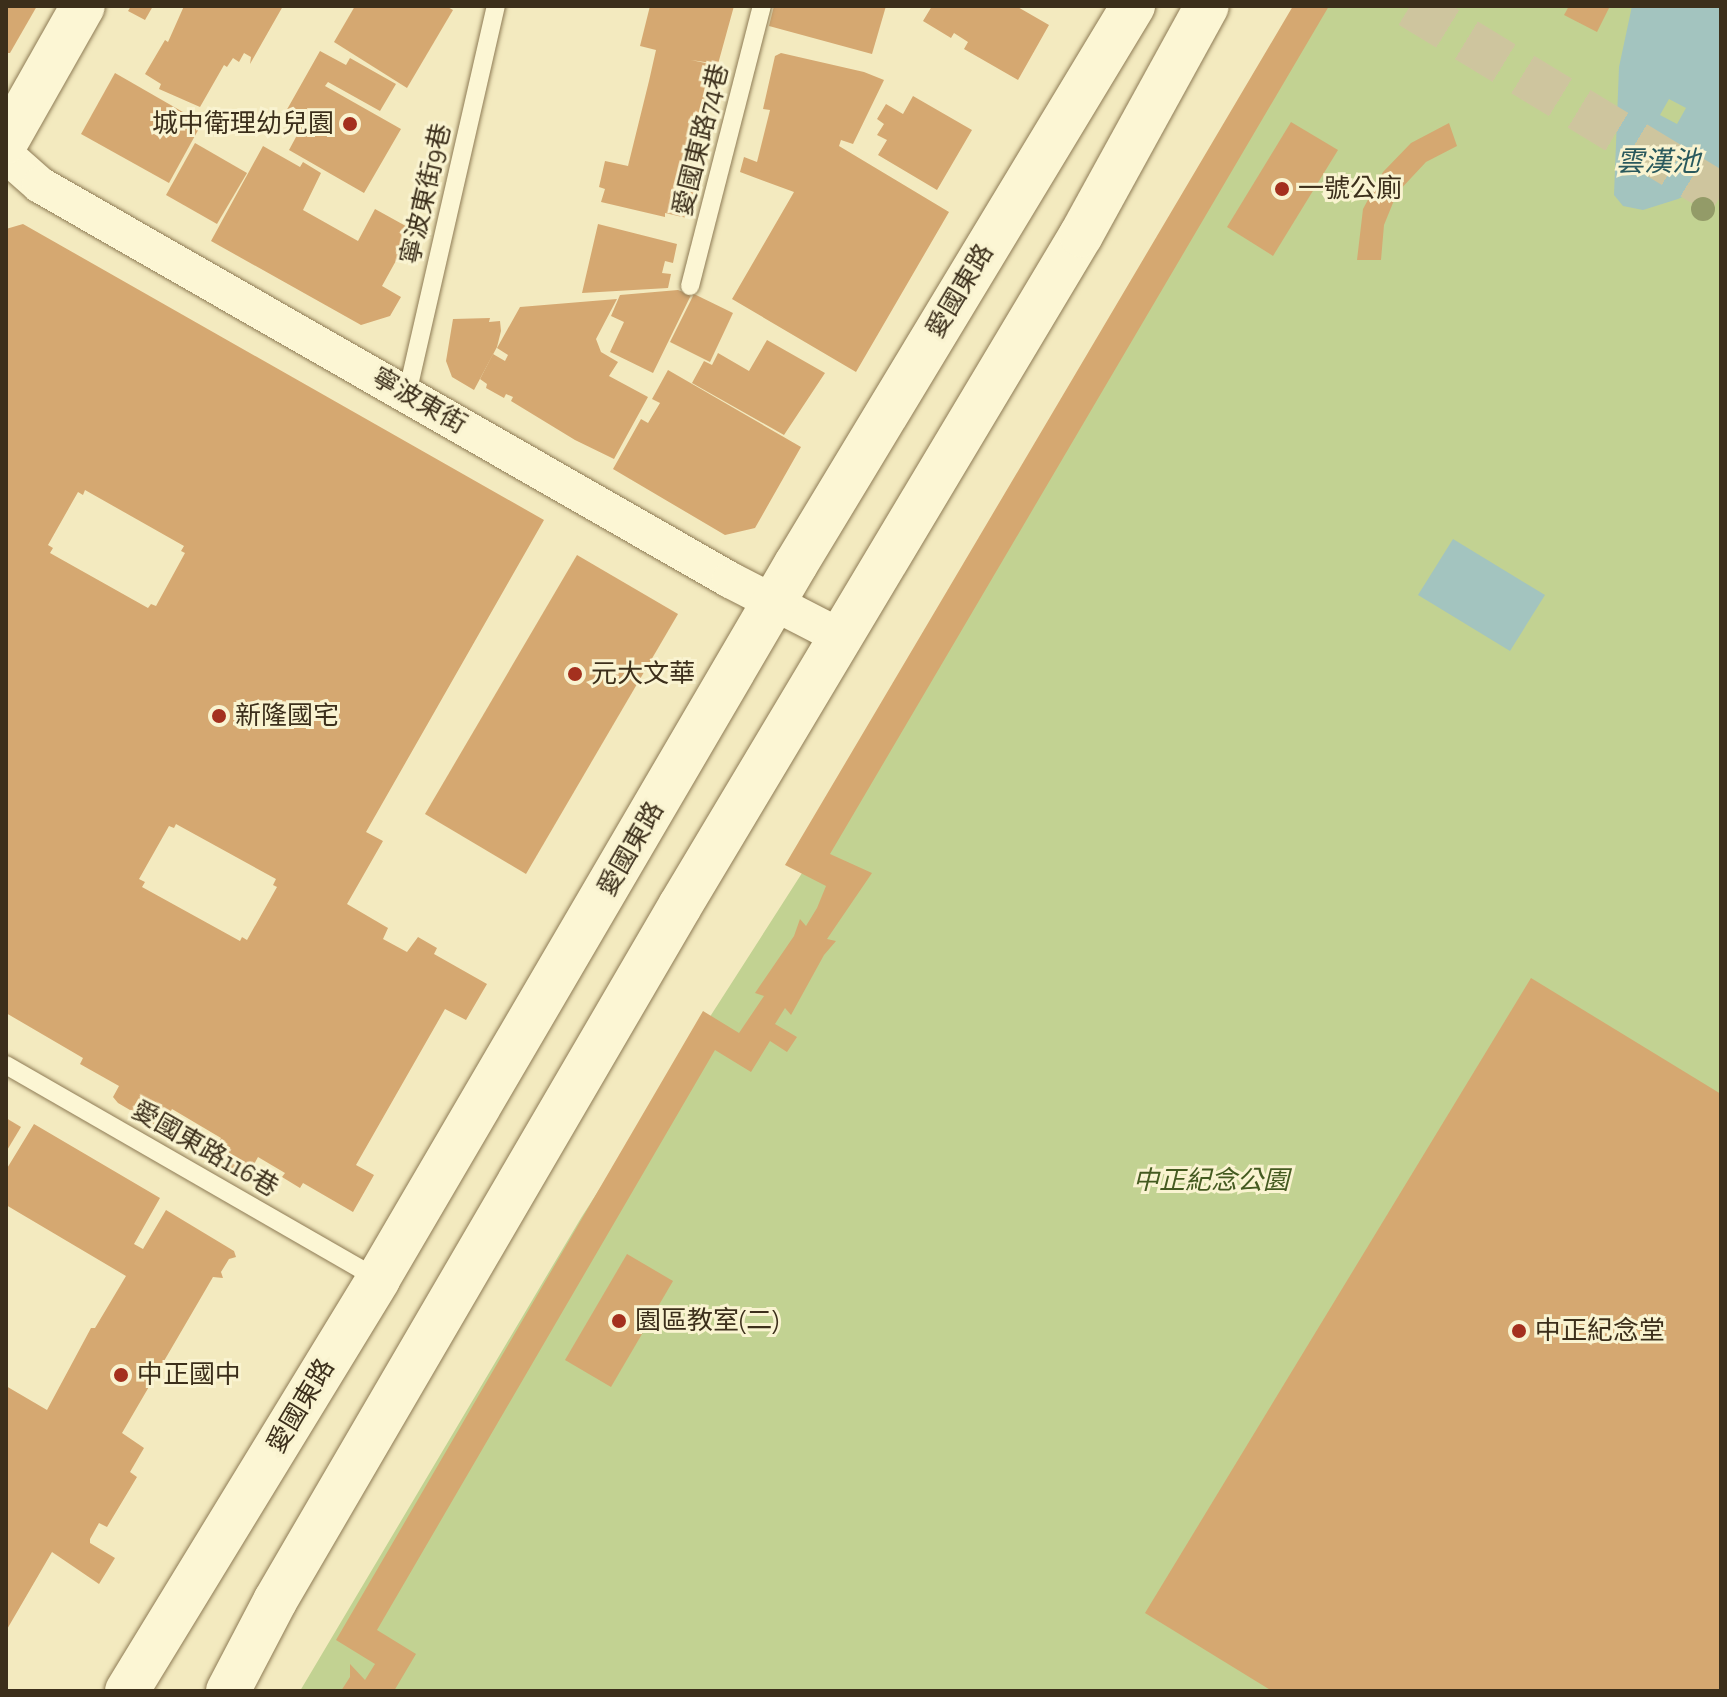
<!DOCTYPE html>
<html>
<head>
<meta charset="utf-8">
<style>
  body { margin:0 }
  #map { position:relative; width:1727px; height:1697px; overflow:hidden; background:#f3eabf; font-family:"Zilla Slab","Noto Sans TC",serif }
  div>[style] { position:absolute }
  .green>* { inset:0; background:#c2d292 }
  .water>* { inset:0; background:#a3c4bf }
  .building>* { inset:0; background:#d5a871 }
  .tertiary-tunnel>* { height:44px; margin-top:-22px; transform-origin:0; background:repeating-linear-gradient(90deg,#cec59e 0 44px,transparent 0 66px) }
  .roads { filter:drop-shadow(0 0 2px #8e7b55) drop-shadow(0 0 2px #8e7b55) }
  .service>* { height:18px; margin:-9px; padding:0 9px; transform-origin:9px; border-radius:9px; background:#fcf6d4 }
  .minor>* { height:36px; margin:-18px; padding:0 18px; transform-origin:18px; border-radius:18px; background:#fcf6d4 }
  .tertiary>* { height:44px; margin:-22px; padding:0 22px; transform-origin:22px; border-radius:22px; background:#fcf6d4 }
  .trees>* { width:24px; height:24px; margin:-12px; border-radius:50%; background:#939b68 }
  .dots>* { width:22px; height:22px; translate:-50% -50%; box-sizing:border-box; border:4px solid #f9f3d0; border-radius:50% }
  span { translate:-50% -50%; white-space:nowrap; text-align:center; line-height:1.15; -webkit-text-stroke:6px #f9f3d0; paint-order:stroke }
  .poi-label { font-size:26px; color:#3c2f1b }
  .right { translate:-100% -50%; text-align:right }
  .left { translate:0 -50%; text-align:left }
  .street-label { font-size:26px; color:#3c2f1b }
  .park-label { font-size:26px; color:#445a20; font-style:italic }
  .water-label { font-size:28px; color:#29595d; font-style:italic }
  .frame { position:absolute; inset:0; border:8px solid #3c2f1b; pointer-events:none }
</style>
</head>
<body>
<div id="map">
  <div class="green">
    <i style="clip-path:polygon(1326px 6px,1721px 6px,1721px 1691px,300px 1691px,581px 1218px,993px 575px)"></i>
  </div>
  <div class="water">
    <i style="clip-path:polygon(evenodd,1632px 6px,1721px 6px,1721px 172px,1703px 187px,1678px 199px,1643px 210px,1623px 206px,1614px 195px,1619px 67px,1632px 6px,1669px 99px,1686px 108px,1677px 124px,1660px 115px,1669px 99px)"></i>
    <i style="clip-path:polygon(1453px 539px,1545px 595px,1510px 651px,1418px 595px)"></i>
  </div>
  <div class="building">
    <i style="clip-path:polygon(6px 6px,37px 6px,10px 53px,6px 53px)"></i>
    <i style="clip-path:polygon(131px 6px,153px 6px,145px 20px,128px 11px)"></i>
    <i style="clip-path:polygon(184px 6px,283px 6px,250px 64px,251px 57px,244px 53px,239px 62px,233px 58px,227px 67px,224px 65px,200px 107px,159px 89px,161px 84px,145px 74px,165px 40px,168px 42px)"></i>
    <i style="clip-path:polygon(355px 6px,446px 6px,453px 10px,407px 88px,334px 42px)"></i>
    <i style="clip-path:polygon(650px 6px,734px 6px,718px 64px,691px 60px,715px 65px,699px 152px,695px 151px,690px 176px,684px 174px,683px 178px,700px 181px,691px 219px,665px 213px,665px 217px,601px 202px,605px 189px,599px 187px,605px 161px,628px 166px,649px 81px,656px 50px,640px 46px)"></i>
    <i style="clip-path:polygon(774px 6px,886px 6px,872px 54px,769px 26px)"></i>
    <i style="clip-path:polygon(932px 6px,1016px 6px,1049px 25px,1018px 80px,964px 49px,968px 42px,954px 33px,951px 38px,923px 21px)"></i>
    <i style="clip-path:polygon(1293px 6px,1329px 6px,830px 854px,872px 873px,827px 939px,836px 941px,824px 955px,791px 1015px,785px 1008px,775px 1024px,797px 1037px,787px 1052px,770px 1041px,751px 1072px,715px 1050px,377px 1630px,416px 1654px,394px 1691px,341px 1691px,350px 1677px,350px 1664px,365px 1680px,375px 1664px,336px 1640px,703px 1011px,739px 1033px,764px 996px,755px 993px,794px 936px,800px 919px,806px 926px,817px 908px,826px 886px,785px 865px)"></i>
    <i style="clip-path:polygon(1569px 6px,1610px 6px,1597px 32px,1564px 15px)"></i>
    <i style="clip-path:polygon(320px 51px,346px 65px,350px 58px,396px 84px,380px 111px,328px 82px,325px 86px,401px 129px,364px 193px,289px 150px,303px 124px,285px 113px)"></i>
    <i style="clip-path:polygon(781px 53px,864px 72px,884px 80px,853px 144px,841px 140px,839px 146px,949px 212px,856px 372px,732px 299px,794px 192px,740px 172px,744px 157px,757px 162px,770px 110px,763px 109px,775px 56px)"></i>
    <i style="clip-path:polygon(115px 73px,202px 123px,169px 183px,81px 134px)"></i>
    <i style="clip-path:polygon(913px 96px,972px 130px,937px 190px,878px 155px,887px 140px,877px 135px,884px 124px,877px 119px,886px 104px,903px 114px)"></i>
    <i style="clip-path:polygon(1291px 122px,1338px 150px,1273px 256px,1227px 227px)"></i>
    <i style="clip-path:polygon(1449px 123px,1457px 146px,1426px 162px,1397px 193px,1384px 225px,1381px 260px,1357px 260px,1363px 209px,1383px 172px,1411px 143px)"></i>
    <i style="clip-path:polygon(195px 143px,247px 173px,217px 224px,166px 195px)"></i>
    <i style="clip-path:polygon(263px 146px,300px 167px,303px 162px,321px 173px,303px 210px,358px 241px,375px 209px,413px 230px,382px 286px,401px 297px,390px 316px,361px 325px,211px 241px)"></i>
    <i style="clip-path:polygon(evenodd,23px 224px,544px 520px,366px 832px,383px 841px,347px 904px,388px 928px,383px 939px,407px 952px,418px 937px,437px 948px,434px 954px,487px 984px,466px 1020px,445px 1009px,356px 1165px,374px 1175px,353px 1212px,303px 1183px,300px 1188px,282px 1177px,285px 1173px,258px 1157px,247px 1177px,211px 1156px,221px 1138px,172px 1109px,163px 1125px,156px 1121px,154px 1124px,118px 1103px,113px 1097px,119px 1086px,80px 1064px,83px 1058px,6px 1013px,6px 229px,23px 224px,85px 490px,184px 546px,181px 551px,185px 553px,156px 606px,151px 604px,148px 608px,50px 553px,53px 548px,48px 545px,78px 492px,83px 495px,85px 490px,23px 224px,176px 824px,276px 879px,273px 885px,277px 887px,247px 940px,242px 937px,240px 941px,142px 887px,145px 882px,139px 879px,169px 826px,174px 828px,176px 824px)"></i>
    <i style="clip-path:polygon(598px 224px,677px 244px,673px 263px,665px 261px,662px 273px,671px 274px,668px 288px,582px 293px)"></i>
    <i style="clip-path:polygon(678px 290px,691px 295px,653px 373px,610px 352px,624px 322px,611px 316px,620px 295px)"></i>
    <i style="clip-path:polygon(694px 294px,733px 313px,710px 362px,670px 342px)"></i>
    <i style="clip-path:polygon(617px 299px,596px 339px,601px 352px,618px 362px,609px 376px,648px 397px,614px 459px,575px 440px,511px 401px,513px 397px,506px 394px,504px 398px,486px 388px,487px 384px,480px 379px,493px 354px,505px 361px,508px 355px,497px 348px,520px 307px)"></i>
    <i style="clip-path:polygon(490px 318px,489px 322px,500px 321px,501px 331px,497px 347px,474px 390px,452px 377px,446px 361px,453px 319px)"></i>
    <i style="clip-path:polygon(767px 340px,825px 373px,784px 435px,692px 383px,704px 361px,712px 365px,718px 353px,749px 371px)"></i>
    <i style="clip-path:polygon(668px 370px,801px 447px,755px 528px,725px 535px,613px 469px,641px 419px,648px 423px,660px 403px,652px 399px)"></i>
    <i style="clip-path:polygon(577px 555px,678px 614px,526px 874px,425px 814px)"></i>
    <i style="clip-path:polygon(1531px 978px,1721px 1094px,1721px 1691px,1272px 1691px,1145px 1613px)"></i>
    <i style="clip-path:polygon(6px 1118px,21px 1127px,6px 1152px)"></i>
    <i style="clip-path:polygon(34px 1124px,160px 1198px,134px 1244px,143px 1249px,166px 1210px,234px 1251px,236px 1257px,229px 1259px,221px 1272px,223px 1278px,213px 1277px,122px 1433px,144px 1448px,130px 1472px,137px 1477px,107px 1527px,99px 1523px,90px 1539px,90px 1543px,115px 1558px,99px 1584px,52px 1552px,6px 1631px,6px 1386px,47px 1410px,91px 1328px,95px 1328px,126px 1276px,6px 1205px,6px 1170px)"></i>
    <i style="clip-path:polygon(627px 1254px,673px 1281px,611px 1387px,565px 1360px)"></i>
  </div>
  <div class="tertiary-tunnel">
    <i style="left:1410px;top:6px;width:364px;rotate:31.3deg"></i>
  </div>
  <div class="roads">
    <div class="service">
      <i style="left:690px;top:286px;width:289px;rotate:-75.6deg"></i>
      <i style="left:407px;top:394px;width:398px;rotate:-77.1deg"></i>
      <i style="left:6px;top:1065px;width:429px;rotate:29.9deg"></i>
    </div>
    <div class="minor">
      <i style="left:6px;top:155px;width:45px;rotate:41.4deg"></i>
      <i style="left:40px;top:185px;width:795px;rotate:29.79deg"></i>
      <i style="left:730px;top:580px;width:123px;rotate:27.2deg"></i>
    </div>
    <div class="tertiary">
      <i style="left:6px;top:142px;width:156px;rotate:-60.5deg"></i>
      <i style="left:127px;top:1691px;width:482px;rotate:-58.6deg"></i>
      <i style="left:378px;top:1279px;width:828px;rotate:-59.69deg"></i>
      <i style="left:796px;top:564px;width:652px;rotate:-58.87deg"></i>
      <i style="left:228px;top:1691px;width:102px;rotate:-62.4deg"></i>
      <i style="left:275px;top:1601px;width:804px;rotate:-59.77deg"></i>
      <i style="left:680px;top:906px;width:782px;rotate:-59.14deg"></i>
      <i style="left:1081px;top:235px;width:261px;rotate:-61.2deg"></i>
    </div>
  </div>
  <div class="trees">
    <i style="left:1703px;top:209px"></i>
  </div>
  <div class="dots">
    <i style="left:350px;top:124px;background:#a4301e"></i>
    <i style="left:1282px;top:189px;background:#a4301e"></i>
    <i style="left:575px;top:674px;background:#a4301e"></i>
    <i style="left:219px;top:716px;background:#a4301e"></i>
    <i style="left:619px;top:1321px;background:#a4301e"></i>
    <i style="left:1519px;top:1331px;background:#a4301e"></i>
    <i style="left:121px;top:1375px;background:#a4301e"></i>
  </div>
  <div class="poi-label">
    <span class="right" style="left:334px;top:124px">城中衛理幼兒園</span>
    <span class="left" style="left:1298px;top:189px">一號公廁</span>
    <span class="left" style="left:591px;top:674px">元大文華</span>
    <span class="left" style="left:235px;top:716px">新隆國宅</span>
    <span class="left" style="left:635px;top:1321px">園區教室(二)</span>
    <span class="left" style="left:1535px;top:1331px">中正紀念堂</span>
    <span class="left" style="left:137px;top:1375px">中正國中</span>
  </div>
  <div class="street-label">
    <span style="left:701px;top:140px;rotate:-76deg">愛國東路74巷</span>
    <span style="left:426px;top:194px;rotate:-77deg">寧波東街9巷</span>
    <span style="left:960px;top:291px;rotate:-59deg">愛國東路</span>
    <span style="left:419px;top:401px;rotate:30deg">寧波東街</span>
    <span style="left:631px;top:849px;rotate:-60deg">愛國東路</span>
    <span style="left:205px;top:1149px;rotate:30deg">愛國東路116巷</span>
    <span style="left:301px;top:1406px;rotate:-59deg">愛國東路</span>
  </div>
  <div class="park-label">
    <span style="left:1211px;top:1181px">中正紀念公園</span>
  </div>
  <div class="water-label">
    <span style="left:1658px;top:162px">雲漢池</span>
  </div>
  <div class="frame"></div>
</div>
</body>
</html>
